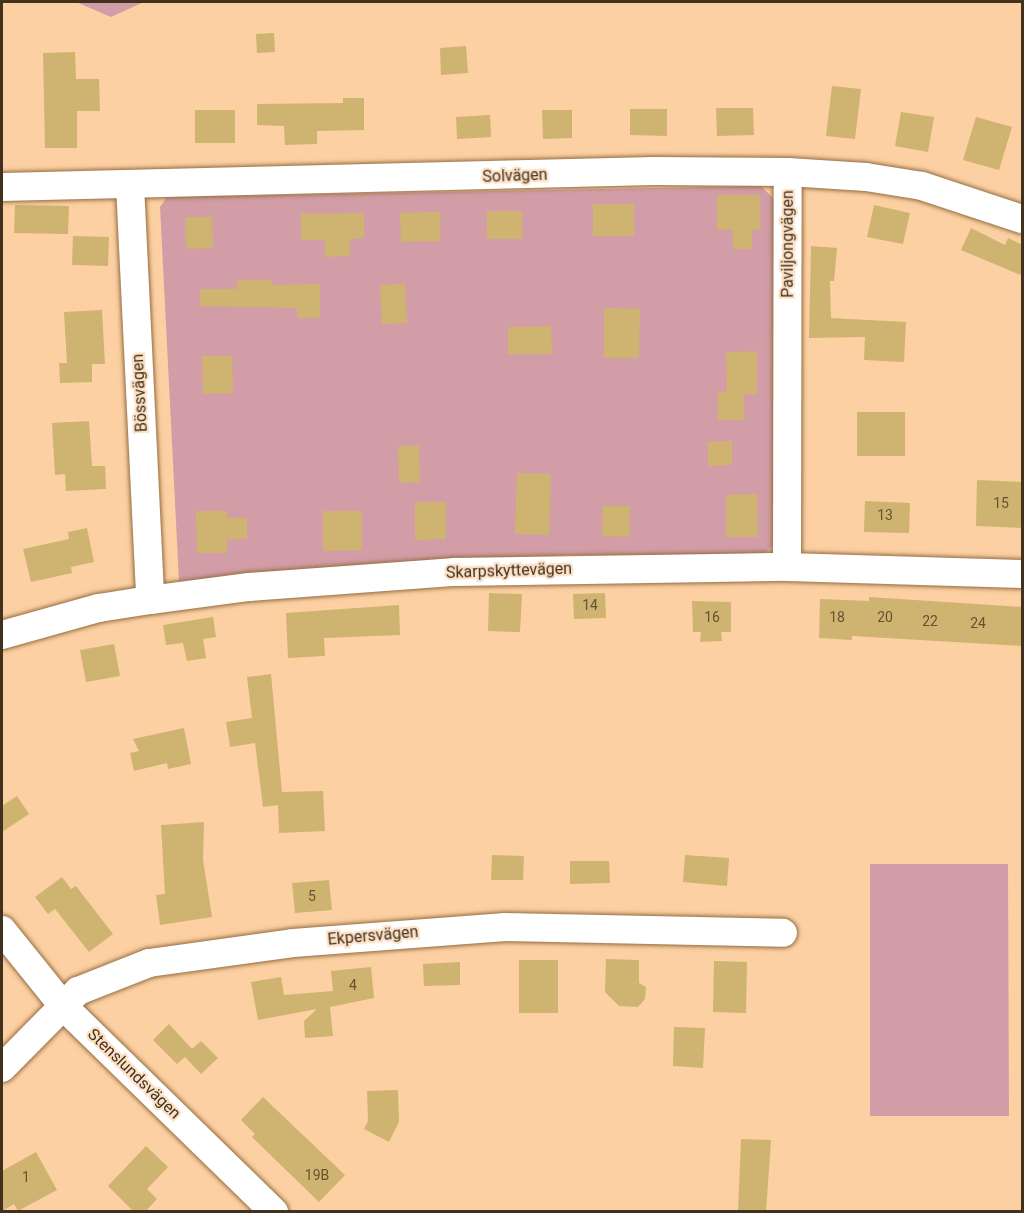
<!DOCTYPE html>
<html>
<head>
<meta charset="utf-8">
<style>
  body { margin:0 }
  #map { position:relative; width:1024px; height:1213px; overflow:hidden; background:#fcd0a2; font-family:Roboto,sans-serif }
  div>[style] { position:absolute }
  .green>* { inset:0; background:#d29da6 }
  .building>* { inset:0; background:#cfb370 }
  .roads { filter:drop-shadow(0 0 2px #946d41) drop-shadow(0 0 2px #946d41) }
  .minor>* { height:28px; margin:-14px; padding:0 14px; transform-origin:14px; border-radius:14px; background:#fff }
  span { translate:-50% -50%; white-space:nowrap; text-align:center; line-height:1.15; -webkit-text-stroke:4.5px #fce1c6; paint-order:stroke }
  .number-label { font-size:14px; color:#655233 }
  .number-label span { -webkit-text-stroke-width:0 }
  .street-label { font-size:16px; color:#42311f }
  .frame { position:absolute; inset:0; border:3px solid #42311f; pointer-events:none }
</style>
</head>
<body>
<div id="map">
  <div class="green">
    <i style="clip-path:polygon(76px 2px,144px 2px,111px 17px)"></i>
    <i style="clip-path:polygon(761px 186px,775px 200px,775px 544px,763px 555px,570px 555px,417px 561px,179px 581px,160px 207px,167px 197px)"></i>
    <i style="clip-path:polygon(870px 864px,1008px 864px,1009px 1116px,870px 1116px)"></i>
  </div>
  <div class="building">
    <i style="clip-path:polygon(274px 33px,275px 52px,257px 53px,256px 34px)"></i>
    <i style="clip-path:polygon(466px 46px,468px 73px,441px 75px,440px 48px)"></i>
    <i style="clip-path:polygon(75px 52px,76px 79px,99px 79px,100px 111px,77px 111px,77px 148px,45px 148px,43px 53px)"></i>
    <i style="clip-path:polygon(832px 86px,861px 89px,855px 139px,826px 136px)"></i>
    <i style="clip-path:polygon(343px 98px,364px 98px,364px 130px,317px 131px,317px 144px,285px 145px,284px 126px,257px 125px,257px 104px,343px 103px)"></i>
    <i style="clip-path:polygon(716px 108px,753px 108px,754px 135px,717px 136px)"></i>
    <i style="clip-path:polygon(630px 109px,667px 109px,667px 136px,630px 135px)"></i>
    <i style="clip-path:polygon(195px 110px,235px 110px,235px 143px,195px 143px)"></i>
    <i style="clip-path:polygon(542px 110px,572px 110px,572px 138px,543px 139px)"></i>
    <i style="clip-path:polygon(901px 112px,934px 117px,928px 152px,895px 146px)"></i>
    <i style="clip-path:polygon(490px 115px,491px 137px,457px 139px,456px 117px)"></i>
    <i style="clip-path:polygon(976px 117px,1012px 127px,999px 170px,963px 160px)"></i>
    <i style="clip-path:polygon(717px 195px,760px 195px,760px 230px,752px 230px,752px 249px,733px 249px,733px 230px,717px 230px)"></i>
    <i style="clip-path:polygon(593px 204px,634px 204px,634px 236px,593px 236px)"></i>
    <i style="clip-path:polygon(15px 205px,69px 206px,68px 234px,14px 233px)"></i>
    <i style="clip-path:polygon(874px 205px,910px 213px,903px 244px,867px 237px)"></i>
    <i style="clip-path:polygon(487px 211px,522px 211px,522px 239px,487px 239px)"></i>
    <i style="clip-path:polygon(440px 212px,440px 241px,401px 242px,400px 213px)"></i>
    <i style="clip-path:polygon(364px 213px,364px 238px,350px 239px,350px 256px,325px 257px,325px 240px,301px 240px,301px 214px)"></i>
    <i style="clip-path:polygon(185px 217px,212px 217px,213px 248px,186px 249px)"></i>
    <i style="clip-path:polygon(971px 228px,1005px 245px,1008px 238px,1023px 245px,1023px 276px,961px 250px)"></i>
    <i style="clip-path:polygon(73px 236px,109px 237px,108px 266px,72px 265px)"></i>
    <i style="clip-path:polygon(811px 246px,837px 248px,834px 281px,830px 281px,831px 318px,906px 322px,904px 362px,864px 360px,865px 337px,809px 338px)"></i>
    <i style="clip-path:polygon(237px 280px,272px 280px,272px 285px,320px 284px,320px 318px,297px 318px,297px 308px,200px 306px,200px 289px,237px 289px)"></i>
    <i style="clip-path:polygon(405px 284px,407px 323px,382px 324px,380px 285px)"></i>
    <i style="clip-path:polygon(604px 308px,640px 309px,639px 358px,604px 358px)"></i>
    <i style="clip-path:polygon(102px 310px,105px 364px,92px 364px,92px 382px,60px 383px,59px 363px,67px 363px,64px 312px)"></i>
    <i style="clip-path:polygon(551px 326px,552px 354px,508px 354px,508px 327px)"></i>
    <i style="clip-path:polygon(757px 351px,757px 395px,744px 394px,744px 420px,718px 420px,718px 392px,727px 392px,726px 352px)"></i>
    <i style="clip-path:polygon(202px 356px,232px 356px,233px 393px,203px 394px)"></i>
    <i style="clip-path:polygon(857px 412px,905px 412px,905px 456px,857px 456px)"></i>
    <i style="clip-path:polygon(89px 421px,92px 466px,105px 466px,106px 489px,66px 491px,65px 474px,55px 475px,52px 423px)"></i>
    <i style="clip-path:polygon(732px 441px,732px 465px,708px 466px,708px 442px)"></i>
    <i style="clip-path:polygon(398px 446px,419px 446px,420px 482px,399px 483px)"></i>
    <i style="clip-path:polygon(517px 473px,551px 474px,549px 535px,515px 534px)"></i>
    <i style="clip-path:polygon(977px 480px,1023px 482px,1023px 528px,976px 526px)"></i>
    <i style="clip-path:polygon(757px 494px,758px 537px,726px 537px,726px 495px)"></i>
    <i style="clip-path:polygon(865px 501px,910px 503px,909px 533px,864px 532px)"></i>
    <i style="clip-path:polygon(415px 502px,446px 502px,446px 539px,415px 540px)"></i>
    <i style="clip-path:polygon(603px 506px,630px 506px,629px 537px,602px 536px)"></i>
    <i style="clip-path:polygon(196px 511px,227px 511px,227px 518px,247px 518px,247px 539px,227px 539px,227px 553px,197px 553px)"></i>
    <i style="clip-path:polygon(323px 511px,362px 511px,362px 550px,323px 551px)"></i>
    <i style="clip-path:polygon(87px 528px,94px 562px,71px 567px,72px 573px,31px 582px,23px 549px,69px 539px,68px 532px)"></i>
    <i style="clip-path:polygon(489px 593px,522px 594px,520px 632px,488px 631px)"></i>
    <i style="clip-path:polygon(605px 593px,606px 618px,574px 619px,573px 594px)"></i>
    <i style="clip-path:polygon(869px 597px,1023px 607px,1023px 646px,852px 636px,852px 640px,819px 638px,820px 599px,869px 601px)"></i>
    <i style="clip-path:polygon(692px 601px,731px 602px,731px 632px,721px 632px,722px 641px,700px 642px,701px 632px,693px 632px)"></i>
    <i style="clip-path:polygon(399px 605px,400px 635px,324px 638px,325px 656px,288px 658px,286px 613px)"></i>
    <i style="clip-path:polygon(213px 617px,216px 637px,203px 639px,206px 658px,187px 661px,183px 643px,166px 645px,163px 625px)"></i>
    <i style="clip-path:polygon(114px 644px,120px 676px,86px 682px,80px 650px)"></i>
    <i style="clip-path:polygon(271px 674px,282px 792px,323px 791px,325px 831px,279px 833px,278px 805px,263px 807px,255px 743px,230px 747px,226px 722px,252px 718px,247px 677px)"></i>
    <i style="clip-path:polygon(184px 728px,191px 764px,168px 769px,167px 763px,134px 771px,130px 753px,139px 751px,133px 739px)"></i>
    <i style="clip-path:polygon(17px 796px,29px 814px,2px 832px,2px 806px)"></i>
    <i style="clip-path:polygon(204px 822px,203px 860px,212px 917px,160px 925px,156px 895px,165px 894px,161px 825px)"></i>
    <i style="clip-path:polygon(492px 855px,524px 856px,523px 880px,491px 880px)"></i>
    <i style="clip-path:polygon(685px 855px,729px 858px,727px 886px,683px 882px)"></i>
    <i style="clip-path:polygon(570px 861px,609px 861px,610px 883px,570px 884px)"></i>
    <i style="clip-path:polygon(62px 877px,71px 889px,76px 886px,113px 934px,89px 952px,55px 909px,48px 914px,35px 897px)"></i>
    <i style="clip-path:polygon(329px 880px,332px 910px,295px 913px,292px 883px)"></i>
    <i style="clip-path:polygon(606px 959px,639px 960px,639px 983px,646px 987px,645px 999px,638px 1007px,619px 1006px,605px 992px)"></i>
    <i style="clip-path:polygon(519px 960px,558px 960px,558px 1013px,519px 1013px)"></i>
    <i style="clip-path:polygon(714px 961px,747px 962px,746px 1013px,713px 1012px)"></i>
    <i style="clip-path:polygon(460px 962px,460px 985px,424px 986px,423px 964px)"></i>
    <i style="clip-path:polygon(371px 967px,374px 998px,330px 1007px,333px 1036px,305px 1038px,304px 1021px,317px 1009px,258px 1020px,251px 982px,281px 977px,284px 995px,333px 991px,331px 971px)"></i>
    <i style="clip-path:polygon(169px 1024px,192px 1049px,201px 1041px,218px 1058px,201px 1074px,185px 1057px,177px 1064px,153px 1040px)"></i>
    <i style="clip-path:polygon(674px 1027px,705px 1028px,703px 1068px,673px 1066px)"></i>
    <i style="clip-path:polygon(398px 1090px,399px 1122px,389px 1142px,364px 1129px,368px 1121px,367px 1091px)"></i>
    <i style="clip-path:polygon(263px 1097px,345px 1175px,319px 1202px,252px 1137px,255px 1134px,241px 1120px)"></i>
    <i style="clip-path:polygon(741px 1139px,771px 1140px,766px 1212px,738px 1212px)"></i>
    <i style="clip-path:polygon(146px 1146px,168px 1167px,147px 1189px,157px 1199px,145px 1212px,134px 1212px,108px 1186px)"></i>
    <i style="clip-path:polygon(36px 1152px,57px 1190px,18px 1211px,14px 1204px,2px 1211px,2px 1171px)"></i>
  </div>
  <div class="roads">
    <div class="minor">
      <i style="left:130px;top:185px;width:415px;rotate:87.2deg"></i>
      <i style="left:2px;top:187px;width:652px;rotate:-1.41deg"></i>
      <i style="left:654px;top:171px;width:134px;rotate:0.4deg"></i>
      <i style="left:788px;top:172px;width:78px;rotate:3.7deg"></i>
      <i style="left:866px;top:177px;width:57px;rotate:9.1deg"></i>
      <i style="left:922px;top:186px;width:105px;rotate:18.3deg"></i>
      <i style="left:787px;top:567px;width:395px;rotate:-89.9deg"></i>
      <i style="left:2px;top:635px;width:101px;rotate:-15.6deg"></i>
      <i style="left:99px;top:608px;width:52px;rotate:-8.9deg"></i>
      <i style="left:150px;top:600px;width:100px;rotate:-7.5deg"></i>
      <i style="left:249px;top:587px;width:207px;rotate:-4.2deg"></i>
      <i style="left:455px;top:572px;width:332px;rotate:-0.9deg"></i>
      <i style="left:787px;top:567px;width:235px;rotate:1.7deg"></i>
      <i style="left:2px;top:930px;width:97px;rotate:51.2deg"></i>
      <i style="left:63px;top:1006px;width:295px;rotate:44.3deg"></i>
      <i style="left:2px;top:1068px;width:108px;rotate:-45.4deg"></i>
      <i style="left:78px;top:991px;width:76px;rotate:-21.5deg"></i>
      <i style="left:149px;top:963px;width:145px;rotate:-7.9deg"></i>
      <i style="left:293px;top:943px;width:213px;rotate:-4.3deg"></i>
      <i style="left:505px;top:927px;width:278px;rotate:1.2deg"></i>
    </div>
  </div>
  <div class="number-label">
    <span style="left:1001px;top:503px">15</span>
    <span style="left:885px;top:515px">13</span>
    <span style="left:590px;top:605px">14</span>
    <span style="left:712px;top:617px">16</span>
    <span style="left:837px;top:617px">18</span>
    <span style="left:885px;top:617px">20</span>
    <span style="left:930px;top:621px">22</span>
    <span style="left:978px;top:623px">24</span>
    <span style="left:312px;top:896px">5</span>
    <span style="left:353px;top:985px">4</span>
    <span style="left:317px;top:1175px">19B</span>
    <span style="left:26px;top:1177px">1</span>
  </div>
  <div class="street-label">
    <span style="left:515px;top:176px;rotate:-2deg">Solvägen</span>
    <span style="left:788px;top:244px;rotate:-90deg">Paviljongvägen</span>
    <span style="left:140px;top:393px;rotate:-93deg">Bössvägen</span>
    <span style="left:509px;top:571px;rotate:-2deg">Skarpskyttevägen</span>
    <span style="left:373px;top:936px;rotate:-5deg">Ekpersvägen</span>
    <span style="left:134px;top:1074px;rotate:44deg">Stenslundsvägen</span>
  </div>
  <div class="frame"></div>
</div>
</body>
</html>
